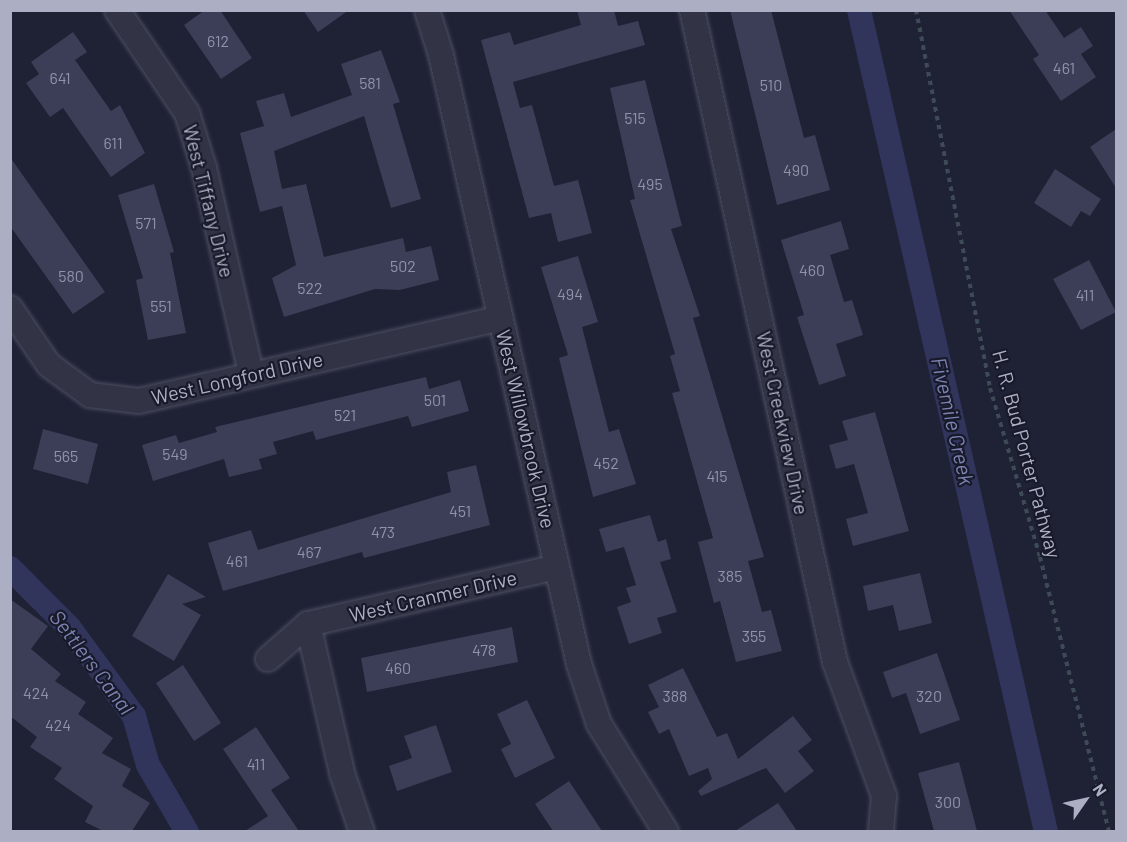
<!DOCTYPE html>
<html>
<head>
<meta charset="utf-8">
<style>
  body { margin:0 }
  #map { position:relative; width:1127px; height:842px; overflow:hidden; background:#1f2135; font-family:Barlow,sans-serif }
  div>[style] { position:absolute }
  .canal>* { height:24px; margin:-12px; padding:0 12px; transform-origin:12px; border-radius:12px; background:#31355b }
  .building>* { inset:0; background:#3b3e56 }
  .path>* { height:4px; margin-top:-2px; transform-origin:0; background:repeating-linear-gradient(90deg,#3e4a54 0 4.5px,transparent 0 9px) }
  .roads { filter:drop-shadow(0 0 2px #4d4f61) drop-shadow(0 0 2px #4d4f61) }
  .minor>* { height:24px; margin:-12px; padding:0 12px; transform-origin:12px; border-radius:12px; background:#323446 }
  span { translate:-50% -50%; white-space:nowrap; text-align:center; line-height:1.15; -webkit-text-stroke:4.5px #181a2a; paint-order:stroke }
  .number-label { font-size:16px; color:#9092a8 }
  .number-label span { -webkit-text-stroke-width:0 }
  .street-label { font-size:20px; color:#acaec3 }
  .water-label { font-size:21px; color:#7c81b1; font-style:italic }
  .frame { position:absolute; inset:0; border:12px solid #acaec3; pointer-events:none }
  .north { position:absolute; left:1055px; top:770px; width:60px; height:60px; -webkit-text-stroke:4px #181a2a; paint-order:stroke; rotate:56deg; font-size:16px; font-weight:700; line-height:24px; text-align:center; color:#acaec3 }
  .north::after { content:''; display:block; margin:auto; width:21px; height:27px; background:#acaec3; clip-path:polygon(50% 0,100% 100%,50% 72%,0 100%) }
</style>
</head>
<body>
<div id="map">
  <div class="canal">
    <i style="left:859px;top:10px;width:843px;rotate:77.18deg"></i>
    <i style="left:10px;top:568px;width:83px;rotate:45deg"></i>
    <i style="left:69px;top:627px;width:110px;rotate:53.9deg"></i>
    <i style="left:134px;top:716px;width:51px;rotate:74.1deg"></i>
    <i style="left:148px;top:765px;width:78px;rotate:59.8deg"></i>
  </div>
  <div class="building">
    <i style="clip-path:polygon(205px 10px,220px 10px,252px 58px,221px 79px,184px 25px)"></i>
    <i style="clip-path:polygon(303px 10px,349px 10px,318px 32px)"></i>
    <i style="clip-path:polygon(577px 10px,614px 10px,618px 26px,638px 21px,645px 45px,513px 82px,520px 108px,532px 105px,554px 186px,578px 180px,592px 233px,558px 242px,551px 213px,529px 218px,481px 40px,510px 32px,514px 45px,581px 25px)"></i>
    <i style="clip-path:polygon(730px 10px,771px 10px,804px 138px,815px 135px,830px 190px,777px 205px)"></i>
    <i style="clip-path:polygon(1009px 10px,1045px 10px,1064px 38px,1081px 27px,1093px 46px,1081px 54px,1096px 77px,1061px 101px,1033px 59px,1039px 55px)"></i>
    <i style="clip-path:polygon(73px 32px,87px 52px,75px 60px,111px 111px,120px 105px,145px 153px,111px 177px,63px 108px,50px 117px,26px 83px,39px 74px,31px 62px)"></i>
    <i style="clip-path:polygon(381px 50px,400px 102px,393px 104px,421px 199px,391px 208px,364px 116px,274px 151px,282px 189px,306px 184px,324px 257px,403px 238px,406px 252px,431px 246px,439px 280px,400px 290px,375px 289px,284px 317px,272px 278px,296px 265px,282px 206px,260px 212px,240px 133px,264px 126px,256px 101px,284px 93px,291px 117px,352px 95px,341px 64px)"></i>
    <i style="clip-path:polygon(645px 80px,682px 226px,671px 229px,700px 316px,693px 318px,764px 557px,748px 561px,762px 612px,771px 610px,782px 651px,736px 662px,720px 601px,714px 603px,698px 542px,713px 538px,672px 393px,680px 391px,670px 356px,675px 354px,630px 200px,635px 199px,610px 88px)"></i>
    <i style="clip-path:polygon(1116px 129px,1116px 188px,1090px 147px)"></i>
    <i style="clip-path:polygon(10px 157px,105px 292px,73px 314px,10px 226px)"></i>
    <i style="clip-path:polygon(1055px 169px,1101px 199px,1090px 216px,1081px 211px,1071px 227px,1034px 203px)"></i>
    <i style="clip-path:polygon(154px 184px,174px 252px,170px 253px,186px 333px,148px 340px,136px 280px,143px 278px,118px 195px)"></i>
    <i style="clip-path:polygon(841px 221px,849px 249px,830px 255px,844px 302px,852px 300px,863px 335px,836px 344px,846px 376px,819px 385px,797px 317px,804px 315px,781px 240px)"></i>
    <i style="clip-path:polygon(578px 256px,598px 322px,582px 327px,609px 432px,619px 429px,636px 484px,593px 497px,559px 358px,568px 355px,541px 267px)"></i>
    <i style="clip-path:polygon(1089px 260px,1116px 312px,1081px 330px,1053px 279px)"></i>
    <i style="clip-path:polygon(426px 377px,429px 389px,460px 380px,469px 411px,412px 427px,408px 416px,316px 440px,313px 431px,273px 442px,277px 454px,259px 459px,262px 469px,229px 477px,224px 459px,153px 481px,142px 445px,176px 435px,179px 443px,217px 432px,215px 427px)"></i>
    <i style="clip-path:polygon(875px 412px,909px 531px,853px 546px,846px 519px,868px 513px,854px 464px,836px 469px,829px 445px,848px 440px,842px 421px)"></i>
    <i style="clip-path:polygon(43px 429px,98px 444px,88px 484px,33px 469px)"></i>
    <i style="clip-path:polygon(476px 465px,490px 525px,364px 558px,362px 552px,223px 591px,208px 543px,251px 530px,258px 550px,451px 492px,447px 472px)"></i>
    <i style="clip-path:polygon(650px 515px,658px 542px,666px 539px,671px 559px,660px 562px,677px 612px,657px 618px,662px 633px,629px 644px,617px 607px,631px 602px,626px 588px,636px 585px,624px 547px,606px 552px,599px 529px)"></i>
    <i style="clip-path:polygon(920px 573px,932px 623px,899px 631px,893px 605px,868px 611px,863px 586px)"></i>
    <i style="clip-path:polygon(168px 574px,206px 597px,182px 604px,201px 615px,174px 661px,132px 636px)"></i>
    <i style="clip-path:polygon(10px 599px,48px 626px,31px 649px,61px 674px,55px 681px,86px 702px,78px 714px,113px 738px,102px 753px,131px 769px,122px 786px,150px 803px,132px 831px,103px 831px,85px 822px,93px 806px,54px 779px,62px 768px,30px 747px,37px 737px,10px 716px)"></i>
    <i style="clip-path:polygon(512px 627px,518px 662px,367px 692px,361px 658px)"></i>
    <i style="clip-path:polygon(937px 653px,960px 720px,920px 734px,906px 693px,892px 698px,883px 672px)"></i>
    <i style="clip-path:polygon(183px 665px,221px 723px,194px 741px,156px 683px)"></i>
    <i style="clip-path:polygon(683px 668px,717px 737px,727px 733px,738px 759px,793px 716px,812px 740px,798px 751px,814px 771px,785px 793px,766px 768px,701px 796px,698px 791px,712px 779px,708px 768px,689px 776px,669px 729px,659px 734px,648px 712px,659px 707px,648px 685px)"></i>
    <i style="clip-path:polygon(527px 700px,555px 758px,515px 778px,501px 749px,511px 744px,497px 714px)"></i>
    <i style="clip-path:polygon(436px 725px,452px 772px,397px 791px,389px 766px,412px 758px,404px 736px)"></i>
    <i style="clip-path:polygon(256px 727px,290px 778px,271px 790px,299px 831px,245px 831px,268px 816px,223px 749px)"></i>
    <i style="clip-path:polygon(959px 762px,977px 831px,934px 831px,918px 773px)"></i>
    <i style="clip-path:polygon(569px 781px,602px 831px,553px 831px,535px 804px)"></i>
    <i style="clip-path:polygon(778px 803px,797px 831px,735px 831px)"></i>
  </div>
  <div class="path">
    <i style="left:916px;top:10px;width:385px;rotate:78.9deg"></i>
    <i style="left:990px;top:388px;width:176px;rotate:73.5deg"></i>
    <i style="left:1040px;top:557px;width:284px;rotate:75.9deg"></i>
  </div>
  <div class="roads">
    <div class="minor">
      <i style="left:117px;top:10px;width:125px;rotate:55.8deg"></i>
      <i style="left:187px;top:113px;width:58px;rotate:72.8deg"></i>
      <i style="left:204px;top:168px;width:211px;rotate:77.1deg"></i>
      <i style="left:427px;top:10px;width:47px;rotate:72.7deg"></i>
      <i style="left:441px;top:55px;width:624px;rotate:77.23deg"></i>
      <i style="left:579px;top:664px;width:63px;rotate:71.6deg"></i>
      <i style="left:599px;top:724px;width:127px;rotate:58.2deg"></i>
      <i style="left:692px;top:10px;width:667px;rotate:77.63deg"></i>
      <i style="left:835px;top:662px;width:143px;rotate:69.9deg"></i>
      <i style="left:884px;top:796px;width:36px;rotate:95deg"></i>
      <i style="left:10px;top:308px;width:69px;rotate:55.6deg"></i>
      <i style="left:49px;top:365px;width:51px;rotate:36.2deg"></i>
      <i style="left:90px;top:395px;width:49px;rotate:7deg"></i>
      <i style="left:139px;top:401px;width:370px;rotate:-12.9deg"></i>
      <i style="left:308px;top:624px;width:153px;rotate:77.1deg"></i>
      <i style="left:342px;top:773px;width:62px;rotate:71.3deg"></i>
      <i style="left:268px;top:659px;width:53px;rotate:-41.2deg"></i>
      <i style="left:308px;top:624px;width:255px;rotate:-12.9deg"></i>
    </div>
  </div>
  <div class="number-label">
    <span style="left:218px;top:41px">612</span>
    <span style="left:1064px;top:68px">461</span>
    <span style="left:60px;top:78px">641</span>
    <span style="left:370px;top:83px">581</span>
    <span style="left:771px;top:85px">510</span>
    <span style="left:635px;top:118px">515</span>
    <span style="left:113px;top:143px">611</span>
    <span style="left:796px;top:170px">490</span>
    <span style="left:650px;top:184px">495</span>
    <span style="left:146px;top:223px">571</span>
    <span style="left:403px;top:266px">502</span>
    <span style="left:812px;top:270px">460</span>
    <span style="left:71px;top:276px">580</span>
    <span style="left:310px;top:288px">522</span>
    <span style="left:570px;top:294px">494</span>
    <span style="left:1085px;top:295px">411</span>
    <span style="left:161px;top:306px">551</span>
    <span style="left:435px;top:400px">501</span>
    <span style="left:345px;top:415px">521</span>
    <span style="left:175px;top:454px">549</span>
    <span style="left:66px;top:456px">565</span>
    <span style="left:606px;top:463px">452</span>
    <span style="left:717px;top:476px">415</span>
    <span style="left:460px;top:511px">451</span>
    <span style="left:383px;top:532px">473</span>
    <span style="left:309px;top:552px">467</span>
    <span style="left:237px;top:561px">461</span>
    <span style="left:730px;top:576px">385</span>
    <span style="left:754px;top:636px">355</span>
    <span style="left:484px;top:650px">478</span>
    <span style="left:398px;top:668px">460</span>
    <span style="left:36px;top:693px">424</span>
    <span style="left:675px;top:696px">388</span>
    <span style="left:929px;top:696px">320</span>
    <span style="left:58px;top:725px">424</span>
    <span style="left:256px;top:764px">411</span>
    <span style="left:948px;top:802px">300</span>
  </div>
  <div class="street-label">
    <span style="left:209px;top:201px;rotate:76deg">West Tiffany Drive</span>
    <span style="left:237px;top:378px;rotate:-13deg">West Longford Drive</span>
    <span style="left:783px;top:423px;rotate:78deg">West Creekview Drive</span>
    <span style="left:526px;top:429px;rotate:77deg">West Willowbrook Drive</span>
    <span style="left:1027px;top:454px;rotate:75deg">H. R. Bud Porter Pathway</span>
    <span style="left:433px;top:596px;rotate:-13deg">West Cranmer Drive</span>
  </div>
  <div class="water-label">
    <span style="left:953px;top:421px;rotate:77deg">Fivemile Creek</span>
    <span style="left:92px;top:662px;rotate:53deg">Settlers Canal</span>
  </div>
  <div class="frame"></div>
  <div class="north">N</div>
</div>
</body>
</html>
